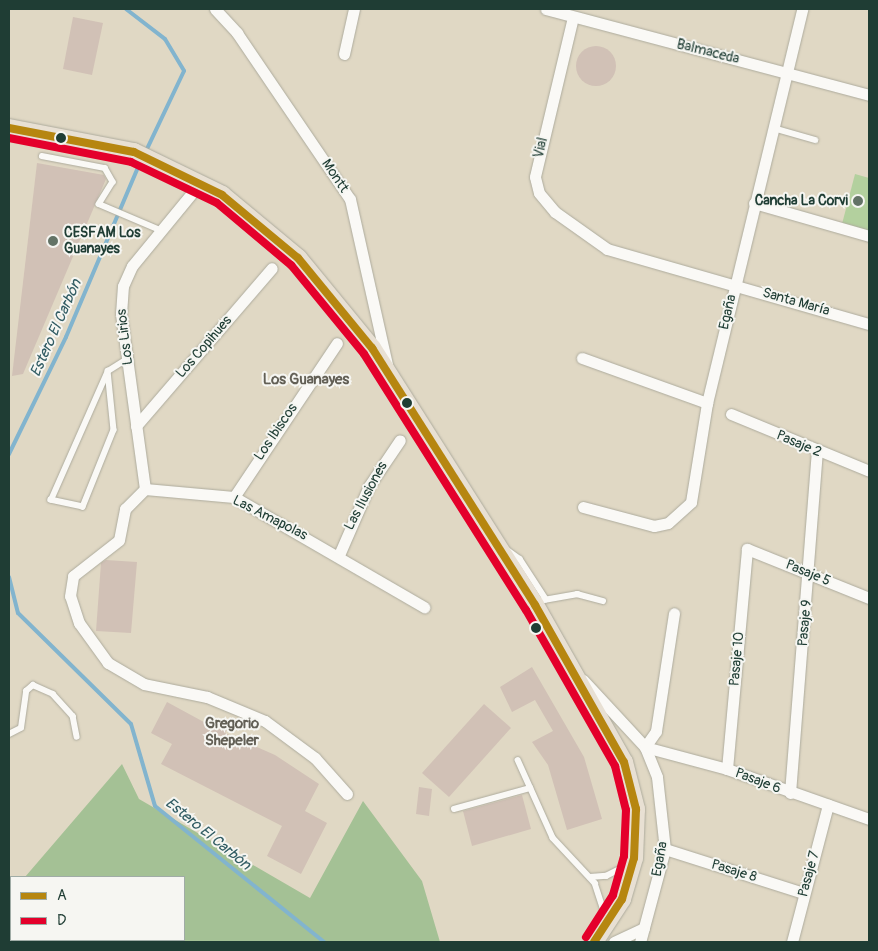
<!DOCTYPE html>
<html>
<head>
<meta charset="utf-8">
<style>
  body { margin:0 }
  #map { position:relative; width:878px; height:951px; overflow:hidden; background:#e0d8c4; font-family:Pangolin,sans-serif }
  div>[style] { position:absolute }
  .green>* { inset:0; background:#b3d09e }
  .forest>* { inset:0; background:#a4c195 }
  .stream>* { height:4px; margin:-2px; padding:0 2px; transform-origin:2px; border-radius:2px; background:#82b4ce }
  .building>* { inset:0; background:#d1c1b6 }
  .round { border-radius:50% }
  .roads { filter:drop-shadow(0 0 1px #adab9d) drop-shadow(0 0 1px #adab9d) }
  .lane>* { height:5.5px; margin:-2.75px; padding:0 2.75px; transform-origin:2.75px; border-radius:2.75px; background:#faf9f6 }
  .street>* { height:11px; margin:-5.5px; padding:0 5.5px; transform-origin:5.5px; border-radius:5.5px; background:#faf9f6 }
  .primary>* { height:18px; margin:-9px; padding:0 9px; transform-origin:9px; border-radius:9px; background:#e8e0d3 }
  .bus-1>* { height:8px; margin:-4px; padding:0 4px; transform-origin:4px; border-radius:4px; background:#b68610 }
  .bus-2>* { height:8px; margin:-4px; padding:0 4px; transform-origin:4px; border-radius:4px; background:#e4002b }
  .dots>* { width:14px; height:14px; translate:-50% -50%; box-sizing:border-box; border:2px solid #f6f6f2; border-radius:50% }
  span { translate:-50% -50%; white-space:nowrap; text-align:center; line-height:1.15; -webkit-text-stroke:4px #f6f6f2; paint-order:stroke }
  .street-label { font-size:14px; color:#1f3d34 }
  .poi-label { font-size:14px; color:#1f3d34; font-weight:700 }
  .right { translate:-100% -50%; text-align:right }
  .left { translate:0 -50%; text-align:left }
  .water-label { font-size:15px; color:#315c63; font-style:italic }
  .neighbourhood-label { font-size:15px; color:#625f55; font-weight:700 }
  .frame { position:absolute; inset:0; border:10px solid #1f3d34; pointer-events:none }
  .legend { position:absolute; left:10px; top:876px; width:175px; height:65px; box-sizing:border-box; background:#f6f6f2; border:1px solid #a0aca6; margin:0; padding:6px 9px; list-style:none; font-size:15px; color:#1f3d34 }
  .legend li { display:flex; align-items:center; gap:10px; height:25px }
  .legend b { width:25px; border:1px solid #a0aca6 }
</style>
</head>
<body>
<div id="map">
  <div class="green">
    <i style="clip-path:polygon(855px 174px,869px 178px,869px 231px,842px 224px)"></i>
  </div>
  <div class="forest">
    <i style="clip-path:polygon(122px 764px,139px 799px,310px 898px,363px 801px,422px 881px,440px 942px,9px 942px,11px 894px,11px 940px,184px 940px,184px 877px,25px 877px)"></i>
  </div>
  <div class="stream">
    <i style="left:126px;top:9px;width:49px;rotate:37.6deg"></i>
    <i style="left:165px;top:39px;width:37px;rotate:59deg"></i>
    <i style="left:184px;top:71px;width:89px;rotate:115.4deg"></i>
    <i style="left:9px;top:454px;width:130px;rotate:-64deg"></i>
    <i style="left:66px;top:337px;width:192px;rotate:-67deg"></i>
    <i style="left:9px;top:577px;width:37px;rotate:76deg"></i>
    <i style="left:18px;top:613px;width:158px;rotate:44.5deg"></i>
    <i style="left:131px;top:724px;width:85px;rotate:73.7deg"></i>
    <i style="left:155px;top:806px;width:217px;rotate:38.8deg"></i>
  </div>
  <div class="building">
    <i style="clip-path:polygon(73px 17px,103px 23px,92px 75px,63px 69px)"></i>
    <i class="round" style="left:576px;top:46px;width:40px;height:40px"></i>
    <i style="clip-path:polygon(37px 163px,104px 175px,106px 179px,23px 374px,12px 376px)"></i>
    <i style="clip-path:polygon(106px 560px,137px 562px,131px 633px,96px 631px,101px 563px)"></i>
    <i style="clip-path:polygon(532px 667px,584px 757px,602px 819px,567px 830px,548px 765px,532px 742px,553px 731px,535px 700px,512px 712px,500px 687px)"></i>
    <i style="clip-path:polygon(167px 702px,213px 727px,216px 721px,228px 728px,225px 733px,275px 755px,319px 784px,305px 811px,327px 823px,301px 874px,267px 856px,282px 826px,161px 764px,172px 744px,151px 733px)"></i>
    <i style="clip-path:polygon(484px 704px,511px 728px,449px 797px,422px 773px)"></i>
    <i style="clip-path:polygon(419px 787px,432px 789px,429px 816px,416px 814px)"></i>
    <i style="clip-path:polygon(522px 795px,531px 829px,472px 846px,463px 811px)"></i>
  </div>
  <div class="roads">
    <div class="lane">
      <i style="left:773px;top:128px;width:44px;rotate:15.9deg"></i>
      <i style="left:42px;top:156px;width:64px;rotate:10.8deg"></i>
      <i style="left:105px;top:168px;width:16px;rotate:60deg"></i>
      <i style="left:113px;top:182px;width:26px;rotate:122deg"></i>
      <i style="left:99px;top:204px;width:66px;rotate:23.1deg"></i>
      <i style="left:108px;top:371px;width:59px;rotate:84.2deg"></i>
      <i style="left:114px;top:430px;width:83px;rotate:111.9deg"></i>
      <i style="left:83px;top:507px;width:33px;rotate:-168deg"></i>
      <i style="left:51px;top:500px;width:141px;rotate:-66.2deg"></i>
      <i style="left:108px;top:371px;width:22px;rotate:-32deg"></i>
      <i style="left:506px;top:549px;width:17px;rotate:36deg"></i>
      <i style="left:520px;top:559px;width:48px;rotate:57deg"></i>
      <i style="left:544px;top:600px;width:34px;rotate:-10deg"></i>
      <i style="left:577px;top:594px;width:27px;rotate:15deg"></i>
      <i style="left:9px;top:734px;width:13px;rotate:-27deg"></i>
      <i style="left:21px;top:728px;width:37px;rotate:-82deg"></i>
      <i style="left:26px;top:691px;width:9px;rotate:-41deg"></i>
      <i style="left:33px;top:685px;width:22px;rotate:24deg"></i>
      <i style="left:53px;top:694px;width:30px;rotate:48deg"></i>
      <i style="left:73px;top:716px;width:21px;rotate:79deg"></i>
      <i style="left:518px;top:760px;width:85px;rotate:65.8deg"></i>
      <i style="left:553px;top:838px;width:62px;rotate:47deg"></i>
      <i style="left:595px;top:883px;width:35px;rotate:72deg"></i>
      <i style="left:454px;top:809px;width:79px;rotate:-15.4deg"></i>
      <i style="left:590px;top:877px;width:16px;rotate:-4deg"></i>
      <i style="left:606px;top:876px;width:25px;rotate:-27deg"></i>
    </div>
    <div class="street">
      <i style="left:215px;top:9px;width:33px;rotate:47deg"></i>
      <i style="left:237px;top:33px;width:201px;rotate:55.8deg"></i>
      <i style="left:350px;top:199px;width:170px;rotate:77.4deg"></i>
      <i style="left:546px;top:9px;width:334px;rotate:14.9deg"></i>
      <i style="left:573px;top:17px;width:164px;rotate:103.4deg"></i>
      <i style="left:535px;top:177px;width:16px;rotate:76deg"></i>
      <i style="left:539px;top:193px;width:25px;rotate:50deg"></i>
      <i style="left:555px;top:212px;width:64px;rotate:35.4deg"></i>
      <i style="left:607px;top:249px;width:273px;rotate:16deg"></i>
      <i style="left:344px;top:54px;width:46px;rotate:-77.5deg"></i>
      <i style="left:754px;top:203px;width:120px;rotate:16deg"></i>
      <i style="left:582px;top:358px;width:133px;rotate:19.8deg"></i>
      <i style="left:731px;top:414px;width:149px;rotate:22.4deg"></i>
      <i style="left:136px;top:426px;width:208px;rotate:-49.3deg"></i>
      <i style="left:145px;top:489px;width:177px;rotate:-97.8deg"></i>
      <i style="left:121px;top:314px;width:28px;rotate:-86deg"></i>
      <i style="left:123px;top:286px;width:22px;rotate:-66deg"></i>
      <i style="left:132px;top:266px;width:109px;rotate:-50.6deg"></i>
      <i style="left:234px;top:497px;width:185px;rotate:-56.2deg"></i>
      <i style="left:583px;top:507px;width:73px;rotate:15deg"></i>
      <i style="left:654px;top:526px;width:14px;rotate:-12deg"></i>
      <i style="left:668px;top:523px;width:31px;rotate:-42deg"></i>
      <i style="left:691px;top:502px;width:100px;rotate:-80.8deg"></i>
      <i style="left:707px;top:403px;width:405px;rotate:-76.4deg"></i>
      <i style="left:339px;top:555px;width:75px;rotate:-66.5deg"></i>
      <i style="left:369px;top:486px;width:55px;rotate:-56deg"></i>
      <i style="left:583px;top:680px;width:91px;rotate:47.2deg"></i>
      <i style="left:645px;top:747px;width:32px;rotate:68deg"></i>
      <i style="left:657px;top:777px;width:72px;rotate:83.7deg"></i>
      <i style="left:665px;top:849px;width:96px;rotate:105deg"></i>
      <i style="left:645px;top:747px;width:85px;rotate:15deg"></i>
      <i style="left:727px;top:769px;width:151px;rotate:19.4deg"></i>
      <i style="left:645px;top:747px;width:19px;rotate:-55deg"></i>
      <i style="left:656px;top:731px;width:119px;rotate:-81.3deg"></i>
      <i style="left:727px;top:769px;width:221px;rotate:-84.8deg"></i>
      <i style="left:747px;top:549px;width:131px;rotate:21.9deg"></i>
      <i style="left:790px;top:793px;width:342px;rotate:-85.5deg"></i>
      <i style="left:347px;top:794px;width:48px;rotate:-131.6deg"></i>
      <i style="left:315px;top:758px;width:62px;rotate:-143.5deg"></i>
      <i style="left:265px;top:721px;width:63px;rotate:-157.5deg"></i>
      <i style="left:207px;top:697px;width:64px;rotate:-168.3deg"></i>
      <i style="left:144px;top:684px;width:42px;rotate:-149.7deg"></i>
      <i style="left:108px;top:663px;width:49px;rotate:-125.9deg"></i>
      <i style="left:79px;top:623px;width:28px;rotate:-108deg"></i>
      <i style="left:70px;top:596px;width:20px;rotate:-81deg"></i>
      <i style="left:73px;top:576px;width:58px;rotate:-38deg"></i>
      <i style="left:119px;top:540px;width:32px;rotate:-79deg"></i>
      <i style="left:125px;top:509px;width:28px;rotate:-45deg"></i>
      <i style="left:145px;top:489px;width:89px;rotate:5.1deg"></i>
      <i style="left:234px;top:497px;width:220px;rotate:30.1deg"></i>
      <i style="left:665px;top:849px;width:146px;rotate:17.6deg"></i>
      <i style="left:614px;top:942px;width:33px;rotate:-25deg"></i>
      <i style="left:792px;top:942px;width:142px;rotate:-75.3deg"></i>
    </div>
    <div class="primary">
      <i style="left:9px;top:128px;width:127px;rotate:10.9deg"></i>
      <i style="left:134px;top:152px;width:98px;rotate:26deg"></i>
      <i style="left:222px;top:195px;width:99px;rotate:39.7deg"></i>
      <i style="left:298px;top:258px;width:117px;rotate:50.6deg"></i>
      <i style="left:372px;top:348px;width:304px;rotate:57.6deg"></i>
      <i style="left:535px;top:605px;width:180px;rotate:60.5deg"></i>
      <i style="left:624px;top:762px;width:49px;rotate:75.7deg"></i>
      <i style="left:636px;top:809px;width:49px;rotate:92.3deg"></i>
      <i style="left:634px;top:858px;width:43px;rotate:106.3deg"></i>
      <i style="left:622px;top:899px;width:51px;rotate:123.1deg"></i>
    </div>
  </div>
  <div class="bus-1">
    <i style="left:9px;top:128px;width:127px;rotate:10.9deg"></i>
    <i style="left:134px;top:152px;width:98px;rotate:26deg"></i>
    <i style="left:222px;top:195px;width:99px;rotate:39.7deg"></i>
    <i style="left:298px;top:258px;width:117px;rotate:50.6deg"></i>
    <i style="left:372px;top:348px;width:304px;rotate:57.6deg"></i>
    <i style="left:535px;top:605px;width:180px;rotate:60.5deg"></i>
    <i style="left:624px;top:762px;width:49px;rotate:75.7deg"></i>
    <i style="left:636px;top:809px;width:49px;rotate:92.3deg"></i>
    <i style="left:634px;top:858px;width:43px;rotate:106.3deg"></i>
    <i style="left:622px;top:899px;width:51px;rotate:123.1deg"></i>
  </div>
  <div class="bus-2">
    <i style="left:9px;top:138px;width:124px;rotate:11.1deg"></i>
    <i style="left:131px;top:162px;width:95px;rotate:25.5deg"></i>
    <i style="left:217px;top:203px;width:97px;rotate:40deg"></i>
    <i style="left:291px;top:265px;width:115px;rotate:50.6deg"></i>
    <i style="left:364px;top:354px;width:303px;rotate:57.7deg"></i>
    <i style="left:526px;top:610px;width:180px;rotate:60.3deg"></i>
    <i style="left:615px;top:766px;width:45px;rotate:76deg"></i>
    <i style="left:626px;top:810px;width:46px;rotate:92.5deg"></i>
    <i style="left:624px;top:856px;width:41px;rotate:105.8deg"></i>
    <i style="left:613px;top:895px;width:50px;rotate:122.7deg"></i>
  </div>
  <div class="dots">
    <i style="left:61px;top:138px;background:#1f3d34"></i>
    <i style="left:858px;top:201px;background:#637366"></i>
    <i style="left:53px;top:241px;background:#637366"></i>
    <i style="left:407px;top:403px;background:#1f3d34"></i>
    <i style="left:536px;top:628px;background:#1f3d34"></i>
  </div>
  <div class="street-label">
    <span style="left:708px;top:52px;rotate:14deg">Balmaceda</span>
    <span style="left:541px;top:148px;rotate:-76deg">Vial</span>
    <span style="left:335px;top:176px;rotate:56deg">Montt</span>
    <span style="left:796px;top:302px;rotate:16deg">Santa María</span>
    <span style="left:728px;top:312px;rotate:-77deg">Egaña</span>
    <span style="left:125px;top:337px;rotate:-97deg">Los Lirios</span>
    <span style="left:204px;top:347px;rotate:-49deg">Los Copihues</span>
    <span style="left:276px;top:432px;rotate:-56deg">Los Ibiscos</span>
    <span style="left:799px;top:444px;rotate:23deg">Pasaje 2</span>
    <span style="left:366px;top:496px;rotate:-62deg">Las Ilusiones</span>
    <span style="left:270px;top:518px;rotate:27deg">Las Amapolas</span>
    <span style="left:808px;top:573px;rotate:22deg">Pasaje 5</span>
    <span style="left:805px;top:623px;rotate:-85deg">Pasaje 9</span>
    <span style="left:737px;top:659px;rotate:-85deg">Pasaje 10</span>
    <span style="left:758px;top:781px;rotate:21deg">Pasaje 6</span>
    <span style="left:660px;top:859px;rotate:-80deg">Egaña</span>
    <span style="left:734px;top:871px;rotate:17deg">Pasaje 8</span>
    <span style="left:809px;top:874px;rotate:-75deg">Pasaje 7</span>
  </div>
  <div class="poi-label">
    <span class="right" style="left:848px;top:201px">Cancha La Corvi</span>
    <span class="left" style="left:64px;top:241px">CESFAM Los<br>Guanayes</span>
  </div>
  <div class="water-label">
    <span style="left:56px;top:328px;rotate:-66deg">Estero El Carbón</span>
    <span style="left:208px;top:834px;rotate:39deg">Estero El Carbón</span>
  </div>
  <div class="neighbourhood-label">
    <span style="left:306px;top:380px">Los Guanayes</span>
    <span style="left:232px;top:732px">Gregorio<br>Shepeler</span>
  </div>
  <div class="frame"></div>
  <ul class="legend">
  <li><b style="height:6px;background:#b68610"></b>A</li>
  <li><b style="height:6px;background:#e4002b"></b>D</li>
  </ul>
</div>
</body>
</html>
